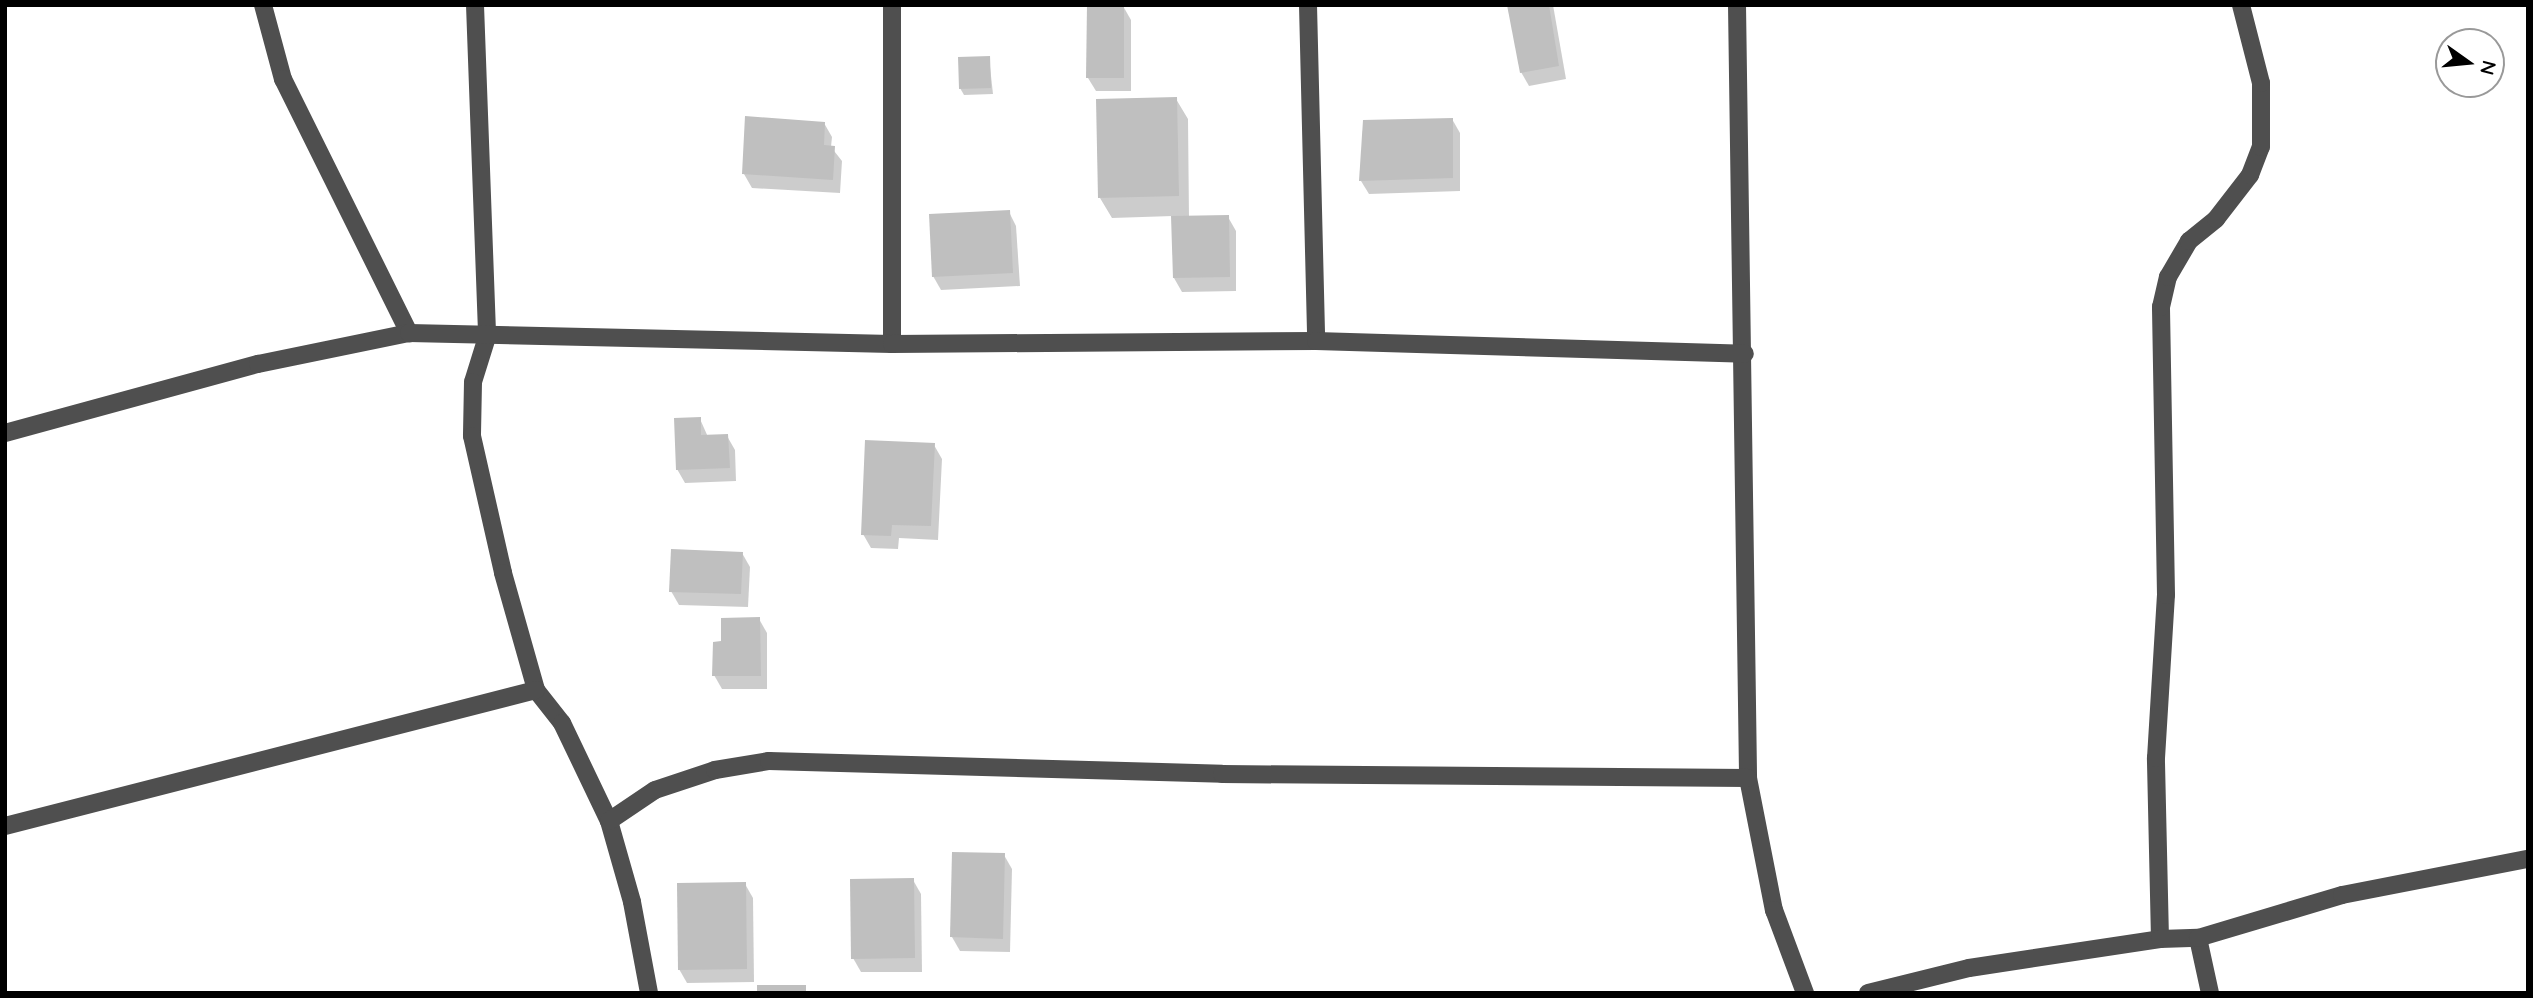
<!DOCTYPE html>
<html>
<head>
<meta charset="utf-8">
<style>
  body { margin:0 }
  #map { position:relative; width:2533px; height:998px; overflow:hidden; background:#fff; font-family:Quicksand,sans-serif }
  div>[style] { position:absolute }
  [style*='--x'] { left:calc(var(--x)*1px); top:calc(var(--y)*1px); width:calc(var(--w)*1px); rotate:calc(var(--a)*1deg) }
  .shadow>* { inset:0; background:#0003 }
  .building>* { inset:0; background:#bfbfbf }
  .minor>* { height:18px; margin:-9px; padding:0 9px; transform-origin:9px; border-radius:9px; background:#4f4f4f }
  span { translate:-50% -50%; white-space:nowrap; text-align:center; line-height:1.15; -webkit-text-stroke:6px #fff; paint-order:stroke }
  .frame { position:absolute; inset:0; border:7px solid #000; pointer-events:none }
  .north { position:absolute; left:2435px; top:28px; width:70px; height:70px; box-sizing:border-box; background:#fff; border:2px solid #999; border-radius:50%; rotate:105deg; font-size:19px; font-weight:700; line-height:28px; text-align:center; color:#000 }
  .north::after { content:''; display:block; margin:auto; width:24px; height:32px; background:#000; clip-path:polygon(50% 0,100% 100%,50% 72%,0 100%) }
</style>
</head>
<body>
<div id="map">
  <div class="shadow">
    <i style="clip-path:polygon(1509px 5px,1553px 5px,1566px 79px,1529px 86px,1521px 72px)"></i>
    <i style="clip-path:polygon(1123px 6px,1131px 20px,1131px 91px,1096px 91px,1088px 78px)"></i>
    <i style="clip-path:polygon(989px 58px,993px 94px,964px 95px,960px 88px)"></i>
    <i style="clip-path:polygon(1176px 99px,1188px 119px,1189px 218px,1228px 217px,1236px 231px,1236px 291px,1182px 292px,1174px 278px,1173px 216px,1112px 218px,1100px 198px)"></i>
    <i style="clip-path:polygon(1452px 119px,1460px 133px,1460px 191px,1369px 194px,1361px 181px)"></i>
    <i style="clip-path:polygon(824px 123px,832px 137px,831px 147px,842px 161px,840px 193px,752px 188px,744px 174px)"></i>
    <i style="clip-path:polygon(1009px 212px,1016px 226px,1020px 286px,941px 290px,933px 276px)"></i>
    <i style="clip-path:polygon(700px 419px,708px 437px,727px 436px,735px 450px,736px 481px,685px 483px,677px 469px)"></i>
    <i style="clip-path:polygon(934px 445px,942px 459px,938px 540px,899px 538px,898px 549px,871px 548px,863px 534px)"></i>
    <i style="clip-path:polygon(742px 553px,750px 567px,748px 607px,679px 605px,671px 591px)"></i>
    <i style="clip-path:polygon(759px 619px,767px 633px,767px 689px,722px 689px,714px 675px)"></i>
    <i style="clip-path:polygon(1004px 855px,1012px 869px,1010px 952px,960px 951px,952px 937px)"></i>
    <i style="clip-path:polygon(913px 880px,921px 894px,922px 972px,861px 972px,853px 958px)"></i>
    <i style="clip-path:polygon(745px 884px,753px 898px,754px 982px,687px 983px,679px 969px)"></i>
  </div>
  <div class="building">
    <i style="clip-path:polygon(1087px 5px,1124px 5px,1124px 78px,1086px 78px)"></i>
    <i style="clip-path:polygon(1507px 5px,1549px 5px,1559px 66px,1520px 73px)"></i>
    <i style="clip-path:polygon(990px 56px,991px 88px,959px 89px,958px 57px)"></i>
    <i style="clip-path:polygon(1177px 97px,1179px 196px,1098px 198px,1096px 99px)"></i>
    <i style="clip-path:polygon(745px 116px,825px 122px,824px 145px,835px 146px,833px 180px,742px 174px)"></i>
    <i style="clip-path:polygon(1453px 118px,1453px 178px,1359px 181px,1363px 120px)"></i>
    <i style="clip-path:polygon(1010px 210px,1013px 273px,932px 277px,929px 214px)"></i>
    <i style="clip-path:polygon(1229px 215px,1230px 277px,1173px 278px,1171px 216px)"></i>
    <i style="clip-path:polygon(701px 417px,701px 435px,728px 434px,730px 468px,676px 470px,674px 418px)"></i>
    <i style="clip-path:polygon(865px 440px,935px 443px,931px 526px,892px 525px,891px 536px,861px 535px)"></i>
    <i style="clip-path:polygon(671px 549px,743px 552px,741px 594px,669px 592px)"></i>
    <i style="clip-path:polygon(760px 617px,761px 676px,712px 676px,713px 642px,721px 641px,721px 618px)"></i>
    <i style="clip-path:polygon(952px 852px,1005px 853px,1003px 939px,950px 937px)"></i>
    <i style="clip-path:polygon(914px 878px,915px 958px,851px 959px,850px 879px)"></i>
    <i style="clip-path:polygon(746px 882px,747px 969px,678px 970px,677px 883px)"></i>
    <i style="clip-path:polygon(757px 985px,806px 985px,806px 993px,757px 993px)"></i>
  </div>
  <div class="minor">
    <i style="--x:263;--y:5;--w:77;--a:74.9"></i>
    <i style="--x:283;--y:79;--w:284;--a:63.6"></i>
    <i style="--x:475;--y:5;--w:332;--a:87.9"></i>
    <i style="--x:487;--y:337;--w:47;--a:107.3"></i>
    <i style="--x:473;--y:382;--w:54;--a:91.1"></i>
    <i style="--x:472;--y:436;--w:140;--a:77.2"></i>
    <i style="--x:503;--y:573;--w:122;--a:74.2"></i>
    <i style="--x:536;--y:690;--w:42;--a:51.8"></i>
    <i style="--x:562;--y:723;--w:109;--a:64.4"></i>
    <i style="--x:609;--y:821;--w:84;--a:74.1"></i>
    <i style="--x:632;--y:902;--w:93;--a:79.4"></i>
    <i style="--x:1308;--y:5;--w:336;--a:88.6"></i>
    <i style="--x:1737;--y:5;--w:773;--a:89.18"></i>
    <i style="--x:1748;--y:778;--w:135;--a:78.9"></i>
    <i style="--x:1774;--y:910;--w:89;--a:69.5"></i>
    <i style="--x:892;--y:344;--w:339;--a:-90"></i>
    <i style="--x:5;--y:433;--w:262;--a:-15.3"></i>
    <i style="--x:258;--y:364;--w:154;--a:-11.6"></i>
    <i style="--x:409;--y:333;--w:483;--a:1.3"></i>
    <i style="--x:892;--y:344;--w:424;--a:-0.4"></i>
    <i style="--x:1316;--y:341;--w:429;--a:1.7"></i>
    <i style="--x:609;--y:821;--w:55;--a:-34"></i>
    <i style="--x:655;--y:790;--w:63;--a:-18.4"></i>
    <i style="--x:715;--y:770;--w:55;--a:-9.5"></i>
    <i style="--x:769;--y:761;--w:453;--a:1.6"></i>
    <i style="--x:1222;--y:774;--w:526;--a:0.44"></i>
    <i style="--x:5;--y:826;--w:548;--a:-14.37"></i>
    <i style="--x:2198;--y:938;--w:56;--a:77.7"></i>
    <i style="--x:2160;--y:939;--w:181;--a:-91.3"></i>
    <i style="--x:2156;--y:758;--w:163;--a:-86.5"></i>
    <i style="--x:2166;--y:595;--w:288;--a:-91"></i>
    <i style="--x:2161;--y:307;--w:31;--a:-77"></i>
    <i style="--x:2168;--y:277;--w:42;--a:-59.7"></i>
    <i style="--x:2189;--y:241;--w:35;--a:-39"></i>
    <i style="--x:2216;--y:219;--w:56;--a:-52.3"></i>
    <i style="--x:2250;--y:175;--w:30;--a:-69"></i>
    <i style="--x:2261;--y:147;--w:64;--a:-90"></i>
    <i style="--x:2261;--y:83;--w:81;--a:-104.4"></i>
    <i style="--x:1868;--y:993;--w:104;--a:-13.9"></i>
    <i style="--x:1969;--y:968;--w:193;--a:-8.6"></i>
    <i style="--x:2160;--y:939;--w:38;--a:-2"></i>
    <i style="--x:2198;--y:938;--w:150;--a:-16.6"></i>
    <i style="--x:2342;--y:895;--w:189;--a:-11"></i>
  </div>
  <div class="frame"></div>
  <div class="north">N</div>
</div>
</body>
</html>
